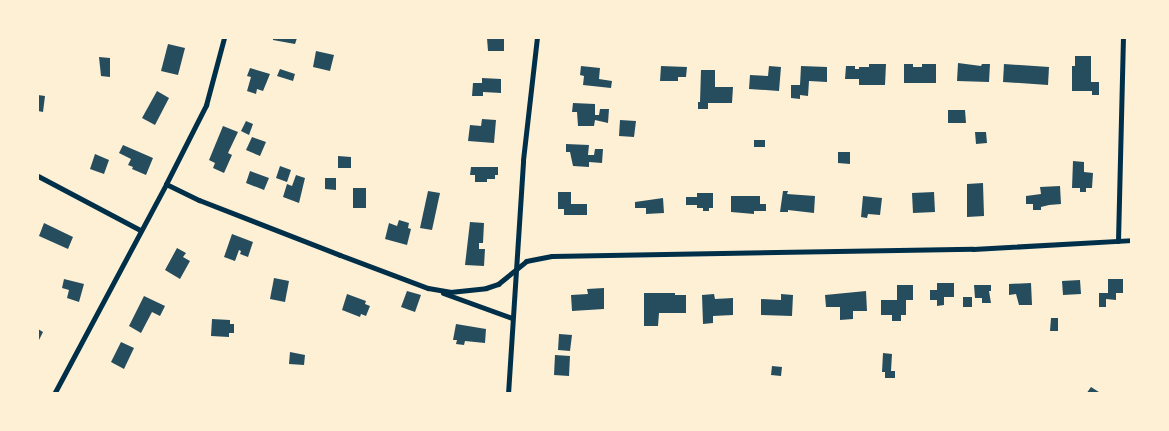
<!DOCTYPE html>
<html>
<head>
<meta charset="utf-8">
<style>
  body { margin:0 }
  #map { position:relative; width:1169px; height:431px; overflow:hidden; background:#fdf0d5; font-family:Georgia,serif }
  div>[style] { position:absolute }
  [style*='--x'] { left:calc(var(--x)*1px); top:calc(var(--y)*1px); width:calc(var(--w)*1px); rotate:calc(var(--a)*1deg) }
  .building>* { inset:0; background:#264d5e }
  .minor>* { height:5px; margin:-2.5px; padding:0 2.5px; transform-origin:2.5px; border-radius:2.5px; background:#003049 }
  span { translate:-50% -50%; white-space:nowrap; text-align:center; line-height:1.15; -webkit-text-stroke:4px #fdf0d5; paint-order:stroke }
  .frame { position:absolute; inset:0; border:39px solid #fdf0d5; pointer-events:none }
</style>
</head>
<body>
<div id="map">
  <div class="building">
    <i style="clip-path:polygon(273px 38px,297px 38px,295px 44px,273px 40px)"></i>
    <i style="clip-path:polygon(487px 38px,504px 38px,504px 51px,488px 51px)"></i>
    <i style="clip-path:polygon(168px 44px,185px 48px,178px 75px,161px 71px)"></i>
    <i style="clip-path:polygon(316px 51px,334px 55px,330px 71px,313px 67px)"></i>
    <i style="clip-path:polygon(1075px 56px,1091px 56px,1091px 82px,1099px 82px,1099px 95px,1092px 95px,1092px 91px,1072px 91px,1072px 66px,1075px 66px)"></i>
    <i style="clip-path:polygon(99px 57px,110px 58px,110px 77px,101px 76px)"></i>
    <i style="clip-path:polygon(958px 63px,981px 66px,982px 64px,990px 64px,989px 82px,957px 81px)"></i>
    <i style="clip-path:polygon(869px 64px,886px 64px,885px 85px,859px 85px,859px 79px,845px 79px,846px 66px,855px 66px,855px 69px,859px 69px,859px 67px,869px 67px)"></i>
    <i style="clip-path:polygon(904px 64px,913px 64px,913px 67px,922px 67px,922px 64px,936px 64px,936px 83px,904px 83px)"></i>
    <i style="clip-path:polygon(1004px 64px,1049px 67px,1048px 85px,1003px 82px)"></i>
    <i style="clip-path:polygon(581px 66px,600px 68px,599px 79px,612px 81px,611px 88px,583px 85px,584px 76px,580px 75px)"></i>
    <i style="clip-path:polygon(661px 66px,687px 67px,686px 77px,678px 77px,678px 81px,660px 81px)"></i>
    <i style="clip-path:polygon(769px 66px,781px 67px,779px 91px,749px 89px,750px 75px,768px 76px)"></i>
    <i style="clip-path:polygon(801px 66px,827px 67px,827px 82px,809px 81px,808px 96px,800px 95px,800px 99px,791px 98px,791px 85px,800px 85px)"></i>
    <i style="clip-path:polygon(250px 68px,270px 74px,263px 91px,257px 89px,256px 94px,247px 91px,251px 77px,247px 76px)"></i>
    <i style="clip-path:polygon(280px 69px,295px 74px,293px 81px,277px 76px)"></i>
    <i style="clip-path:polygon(701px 70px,715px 70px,715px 87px,733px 87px,732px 103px,708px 103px,708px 109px,698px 109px,698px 102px,700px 102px)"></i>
    <i style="clip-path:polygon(482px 78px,501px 79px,501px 93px,483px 92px,483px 96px,472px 96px,473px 83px,482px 83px)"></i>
    <i style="clip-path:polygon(157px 91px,169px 98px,155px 125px,142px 118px)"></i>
    <i style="clip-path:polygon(38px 95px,45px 96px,43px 112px,38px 111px)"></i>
    <i style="clip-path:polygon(573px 103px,595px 104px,595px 115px,599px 115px,600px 109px,609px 109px,608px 123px,595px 120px,594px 126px,578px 126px,577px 112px,572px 112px)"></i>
    <i style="clip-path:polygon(948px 110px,965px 110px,966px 123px,948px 123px)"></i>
    <i style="clip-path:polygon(482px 119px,496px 120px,494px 143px,468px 141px,470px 125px,481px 126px)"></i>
    <i style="clip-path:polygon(620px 120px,636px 121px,634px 137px,619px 136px)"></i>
    <i style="clip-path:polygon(246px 121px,253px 124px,249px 135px,241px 131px)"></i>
    <i style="clip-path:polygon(223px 126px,238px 132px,228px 153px,232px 155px,224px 173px,213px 168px,215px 163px,209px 160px)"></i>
    <i style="clip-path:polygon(975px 132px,986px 132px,987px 143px,976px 144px)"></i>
    <i style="clip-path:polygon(252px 137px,266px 142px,260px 156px,246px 150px)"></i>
    <i style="clip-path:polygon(754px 140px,765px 140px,765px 147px,754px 147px)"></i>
    <i style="clip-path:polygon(566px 144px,589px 145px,588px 155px,594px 155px,595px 149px,603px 149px,602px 163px,589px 162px,589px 167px,573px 166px,570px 152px,566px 152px)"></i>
    <i style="clip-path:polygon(123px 145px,153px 158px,146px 175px,132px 169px,133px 167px,128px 165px,131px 159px,119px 153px)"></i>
    <i style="clip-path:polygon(838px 152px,850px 152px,850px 164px,838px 163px)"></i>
    <i style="clip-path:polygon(95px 154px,109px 160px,104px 174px,90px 169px)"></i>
    <i style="clip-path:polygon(338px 156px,351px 157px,351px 168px,338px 168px)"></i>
    <i style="clip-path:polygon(1073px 161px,1084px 162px,1084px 172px,1093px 173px,1092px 188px,1086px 188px,1086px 192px,1080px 192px,1080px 188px,1072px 188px)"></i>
    <i style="clip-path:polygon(280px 166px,291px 170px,287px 182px,276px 178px)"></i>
    <i style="clip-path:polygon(471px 167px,498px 167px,498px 175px,495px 175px,495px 179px,487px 179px,487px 182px,475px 182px,475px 175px,470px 175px)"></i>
    <i style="clip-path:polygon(250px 171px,269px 178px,264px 190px,246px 183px)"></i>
    <i style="clip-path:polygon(296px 175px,305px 178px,299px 203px,283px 197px,287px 184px,292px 186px)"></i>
    <i style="clip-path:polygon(325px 178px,336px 178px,336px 190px,325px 189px)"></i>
    <i style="clip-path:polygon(983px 183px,984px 216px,967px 217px,967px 184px)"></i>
    <i style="clip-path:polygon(1060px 186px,1061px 204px,1049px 205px,1041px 207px,1041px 210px,1033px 210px,1033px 204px,1026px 204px,1026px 196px,1041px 194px,1040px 187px)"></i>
    <i style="clip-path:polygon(353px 188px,366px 188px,366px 208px,353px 208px)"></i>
    <i style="clip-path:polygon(428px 191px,440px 193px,432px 230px,420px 228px)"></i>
    <i style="clip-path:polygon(783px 191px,788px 191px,787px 194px,815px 196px,814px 213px,788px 210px,788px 212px,780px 212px)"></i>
    <i style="clip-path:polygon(558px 192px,571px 192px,571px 204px,587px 204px,587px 215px,564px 215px,564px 209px,558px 209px)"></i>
    <i style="clip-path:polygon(934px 192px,935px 212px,913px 213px,912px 193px)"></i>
    <i style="clip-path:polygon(697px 193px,713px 193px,713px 208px,709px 208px,709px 211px,703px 211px,703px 208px,697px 208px,697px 205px,686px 205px,686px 197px,697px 197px)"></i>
    <i style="clip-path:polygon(731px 196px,760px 196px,760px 204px,766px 204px,766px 211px,754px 211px,754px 214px,731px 212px)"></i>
    <i style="clip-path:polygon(863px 196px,882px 198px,880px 215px,868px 214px,867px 218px,861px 217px)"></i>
    <i style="clip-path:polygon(663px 198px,664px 213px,646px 214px,646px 208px,635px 208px,635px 202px)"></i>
    <i style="clip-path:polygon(399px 220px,409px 223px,408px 228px,411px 229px,407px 245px,385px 239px,389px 223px,397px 226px)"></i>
    <i style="clip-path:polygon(470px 222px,484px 223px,483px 243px,479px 243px,479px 249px,485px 249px,484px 266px,465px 265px)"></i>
    <i style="clip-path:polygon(44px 223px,73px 237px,68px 249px,39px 236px)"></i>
    <i style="clip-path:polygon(232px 234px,253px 242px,248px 257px,240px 254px,241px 251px,239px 250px,235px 261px,224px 257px)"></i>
    <i style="clip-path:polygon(177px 248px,186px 253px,183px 257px,190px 261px,180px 279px,165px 270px)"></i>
    <i style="clip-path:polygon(274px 278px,289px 281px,285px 302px,270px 299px)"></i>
    <i style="clip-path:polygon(64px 279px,84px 284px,79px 302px,67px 298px,69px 290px,62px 288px)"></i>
    <i style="clip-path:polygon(1108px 279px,1123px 279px,1123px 293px,1116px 293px,1116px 300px,1106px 299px,1106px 307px,1099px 307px,1099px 293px,1108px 293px)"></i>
    <i style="clip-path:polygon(1080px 280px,1081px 294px,1063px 295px,1062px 281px)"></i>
    <i style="clip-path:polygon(937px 283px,954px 283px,954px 297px,944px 297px,944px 305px,937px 306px,937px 300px,930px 300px,930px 290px,937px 290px)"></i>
    <i style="clip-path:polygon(1031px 283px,1032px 305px,1019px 305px,1016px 294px,1009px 295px,1009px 284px)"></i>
    <i style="clip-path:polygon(897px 285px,913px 285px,913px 300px,906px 300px,906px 315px,901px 315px,901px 321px,892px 321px,892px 315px,881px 315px,881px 300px,897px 300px)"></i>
    <i style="clip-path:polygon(974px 285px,991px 285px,991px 291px,989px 291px,991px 303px,982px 303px,982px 298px,975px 298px)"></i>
    <i style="clip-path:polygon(604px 288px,604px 309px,572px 311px,571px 295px,588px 294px,587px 289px)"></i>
    <i style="clip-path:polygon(407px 291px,421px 295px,415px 312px,401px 307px)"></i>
    <i style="clip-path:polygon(866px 291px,867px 311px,853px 311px,853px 319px,840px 320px,840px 307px,826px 307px,825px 295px)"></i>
    <i style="clip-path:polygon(644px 293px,675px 293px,675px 295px,686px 295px,686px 313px,659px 313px,658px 326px,644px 326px)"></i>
    <i style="clip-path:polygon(347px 294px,366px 301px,365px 304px,370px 306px,366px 316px,361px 314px,360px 317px,342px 310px)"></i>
    <i style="clip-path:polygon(714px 294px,715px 299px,733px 298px,733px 315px,713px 316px,713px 323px,703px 324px,702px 295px)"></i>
    <i style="clip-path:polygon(781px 294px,793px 295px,792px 316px,761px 315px,761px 299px,781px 300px)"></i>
    <i style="clip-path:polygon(144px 296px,165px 306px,160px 316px,152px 312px,141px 333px,129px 326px)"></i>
    <i style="clip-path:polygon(963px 297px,972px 297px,972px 307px,963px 307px)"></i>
    <i style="clip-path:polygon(1051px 318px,1058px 318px,1058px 331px,1050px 331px)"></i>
    <i style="clip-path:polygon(212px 319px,230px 320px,230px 324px,234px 324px,234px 333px,229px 333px,229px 337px,211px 336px)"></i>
    <i style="clip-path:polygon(456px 324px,486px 329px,485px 343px,465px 341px,464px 345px,456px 344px,457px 340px,453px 340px)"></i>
    <i style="clip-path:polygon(38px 329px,43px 332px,38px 342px)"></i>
    <i style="clip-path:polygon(559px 334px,572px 335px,570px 351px,558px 350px)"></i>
    <i style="clip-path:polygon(121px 342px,134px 348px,124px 369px,111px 362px)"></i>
    <i style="clip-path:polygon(290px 352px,305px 355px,304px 365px,289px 364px)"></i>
    <i style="clip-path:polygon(883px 353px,892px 354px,891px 371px,895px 371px,895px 378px,885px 378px,885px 372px,882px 372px)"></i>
    <i style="clip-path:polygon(555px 355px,570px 356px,569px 376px,554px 375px)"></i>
    <i style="clip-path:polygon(772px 366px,782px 367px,781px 376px,771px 375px)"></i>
    <i style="clip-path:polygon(1091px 387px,1102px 394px,1086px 394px)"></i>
  </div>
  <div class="minor">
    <i style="--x:38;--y:176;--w:115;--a:27.9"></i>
    <i style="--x:166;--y:184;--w:37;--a:26"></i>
    <i style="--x:199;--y:200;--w:151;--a:21.3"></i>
    <i style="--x:340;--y:255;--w:94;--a:20.6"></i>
    <i style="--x:428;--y:288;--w:22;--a:10"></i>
    <i style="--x:450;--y:292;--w:36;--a:-6"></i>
    <i style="--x:486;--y:288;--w:13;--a:-18"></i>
    <i style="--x:498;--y:284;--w:36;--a:-39"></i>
    <i style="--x:526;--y:261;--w:26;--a:-11"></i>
    <i style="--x:552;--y:256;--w:421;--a:-1"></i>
    <i style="--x:973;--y:249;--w:159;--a:-3.2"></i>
    <i style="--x:1118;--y:241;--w:203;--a:-88.6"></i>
    <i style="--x:443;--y:293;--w:73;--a:19.9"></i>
    <i style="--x:54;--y:394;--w:238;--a:-61.9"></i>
    <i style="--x:166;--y:184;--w:89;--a:-63.1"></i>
    <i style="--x:206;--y:105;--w:69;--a:-75"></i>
    <i style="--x:508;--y:394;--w:234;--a:-86.3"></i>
    <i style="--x:523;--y:160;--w:123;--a:-83.5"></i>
  </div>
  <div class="frame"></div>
</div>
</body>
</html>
